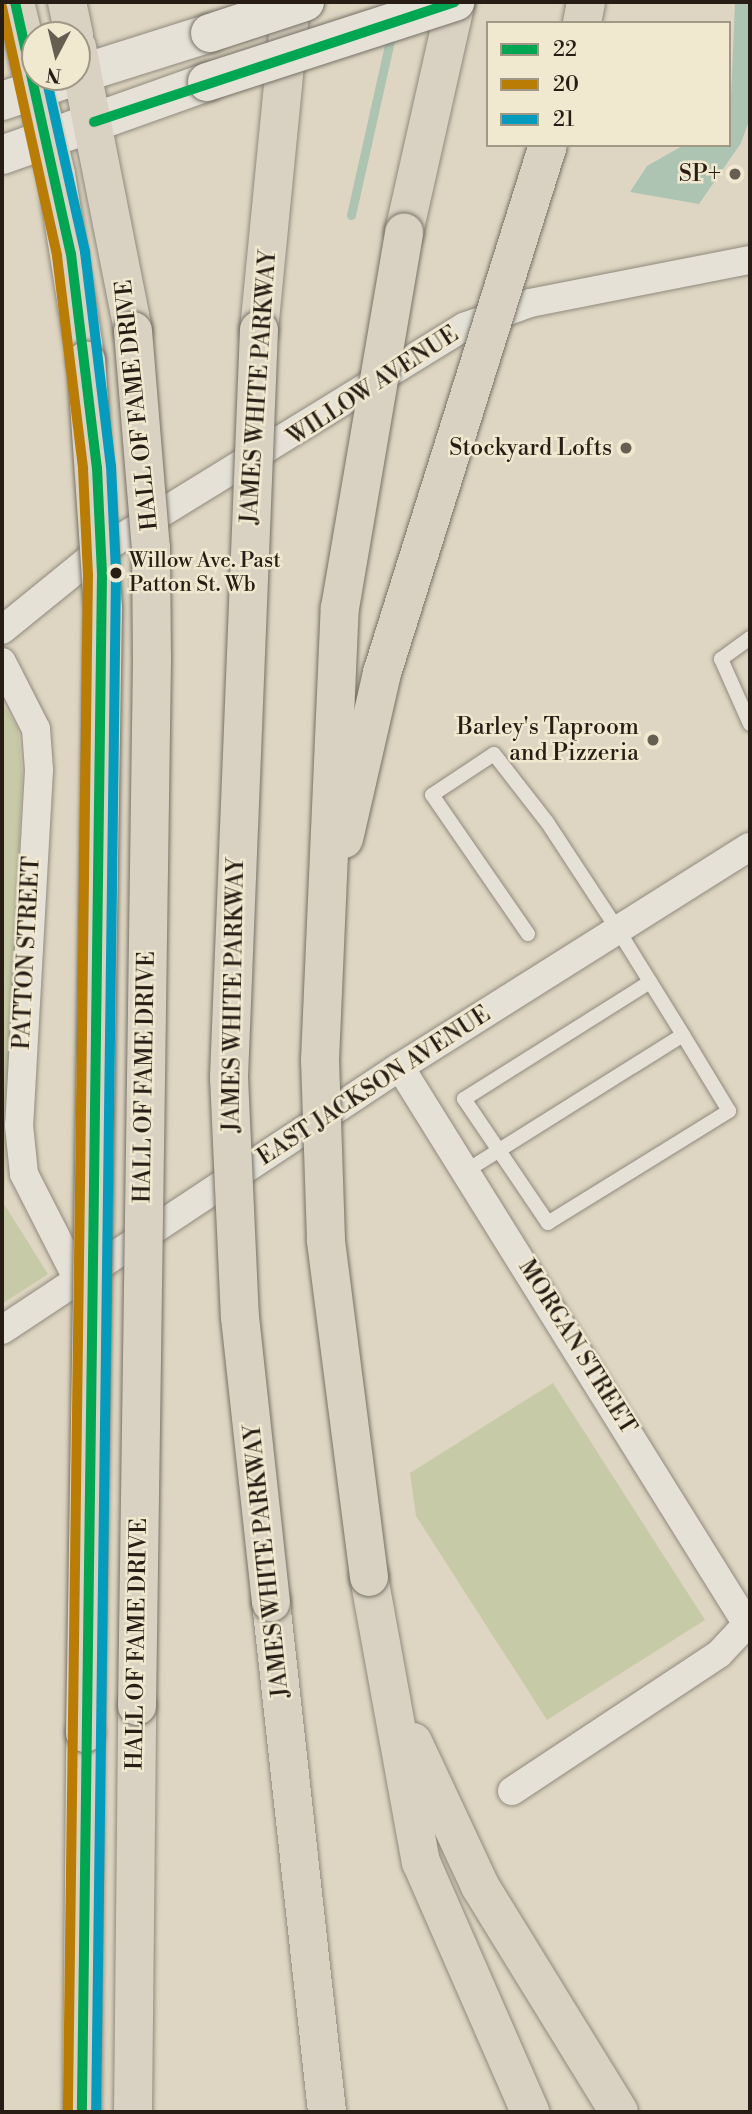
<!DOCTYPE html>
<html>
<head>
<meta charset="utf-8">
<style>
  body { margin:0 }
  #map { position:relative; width:752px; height:2114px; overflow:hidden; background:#ded6c2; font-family:"Libre Bodoni",serif }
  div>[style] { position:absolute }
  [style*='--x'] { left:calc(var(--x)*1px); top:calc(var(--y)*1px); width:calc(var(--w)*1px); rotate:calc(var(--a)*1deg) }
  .green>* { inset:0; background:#c7caa6 }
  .water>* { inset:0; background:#adc4b3 }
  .stream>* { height:9px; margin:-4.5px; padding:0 4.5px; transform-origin:4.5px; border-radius:4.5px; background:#adc4b3 }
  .roads { filter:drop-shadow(0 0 2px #908a7e) drop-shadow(0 0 2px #908a7e) }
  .service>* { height:14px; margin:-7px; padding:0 7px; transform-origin:7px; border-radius:7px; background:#e5e1d7 }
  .minor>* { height:28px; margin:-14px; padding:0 14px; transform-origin:14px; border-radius:14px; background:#e5e1d7 }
  .secondary>* { height:38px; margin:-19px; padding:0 19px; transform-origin:19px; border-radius:19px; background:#e5e1d7 }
  .primary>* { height:38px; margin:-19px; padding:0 19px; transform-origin:19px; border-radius:19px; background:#d9d1c2 }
  .motorway>* { height:38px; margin:-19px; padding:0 19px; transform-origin:19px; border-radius:19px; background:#d9d1c2 }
  .bridges { filter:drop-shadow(0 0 2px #767166) drop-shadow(0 0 2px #767166) }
  .secondary-bridge>* { height:38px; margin:-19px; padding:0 19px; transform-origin:19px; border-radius:19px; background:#e5e1d7 }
  .primary-bridge>* { height:38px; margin:-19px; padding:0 19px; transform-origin:19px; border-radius:19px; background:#d9d1c2 }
  .motorway-bridge>* { height:38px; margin:-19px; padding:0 19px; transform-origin:19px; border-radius:19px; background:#d9d1c2 }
  .bus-1>* { height:10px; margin:-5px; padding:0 5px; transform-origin:5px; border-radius:5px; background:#00a651 }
  .bus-2>* { height:10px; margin:-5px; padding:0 5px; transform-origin:5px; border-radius:5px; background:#b97d06 }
  .bus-3>* { height:10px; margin:-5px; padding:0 5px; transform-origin:5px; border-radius:5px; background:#049bbc }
  .dots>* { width:19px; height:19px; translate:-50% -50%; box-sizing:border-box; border:4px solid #f1e8d0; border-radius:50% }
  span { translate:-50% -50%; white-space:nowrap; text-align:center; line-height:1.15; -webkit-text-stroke:5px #f1e8d0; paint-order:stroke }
  .bus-label { font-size:21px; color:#271d15 }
  .left { translate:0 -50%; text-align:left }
  .poi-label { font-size:23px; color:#271d15 }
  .right { translate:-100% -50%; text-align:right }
  .street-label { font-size:23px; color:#271d15 }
  .frame { position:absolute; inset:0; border:4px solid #271d15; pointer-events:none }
  .legend { position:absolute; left:486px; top:21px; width:245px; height:126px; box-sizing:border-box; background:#f1e8d0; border:2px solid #a09785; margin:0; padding:9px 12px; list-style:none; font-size:21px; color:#271d15 }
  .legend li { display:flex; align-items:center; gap:14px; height:35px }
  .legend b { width:35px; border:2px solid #a09785 }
  .north { position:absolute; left:21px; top:21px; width:70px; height:70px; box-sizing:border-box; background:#f1e8d0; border:2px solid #a09785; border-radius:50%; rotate:187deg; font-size:19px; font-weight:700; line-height:28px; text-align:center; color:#271d15 }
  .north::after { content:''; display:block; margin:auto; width:24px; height:32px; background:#675e52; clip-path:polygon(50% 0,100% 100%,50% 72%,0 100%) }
</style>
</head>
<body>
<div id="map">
  <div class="green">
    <i style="clip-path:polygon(2px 703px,18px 729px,22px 775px,4px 1204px,48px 1274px,2px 1304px)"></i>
    <i style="clip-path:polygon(553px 1383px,705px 1620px,547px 1720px,416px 1516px,410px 1473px)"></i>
  </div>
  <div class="water">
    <i style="clip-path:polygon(735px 2px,750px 2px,750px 118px,741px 143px,699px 204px,630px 192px,647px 166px,684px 145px,729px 145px)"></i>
  </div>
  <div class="stream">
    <i style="--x:351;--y:215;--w:188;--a:-77.4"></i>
  </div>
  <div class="roads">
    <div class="service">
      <i style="--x:750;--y:638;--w:36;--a:144"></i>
      <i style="--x:721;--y:659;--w:71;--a:66"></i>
      <i style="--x:528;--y:934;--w:169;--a:-124.6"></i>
      <i style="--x:432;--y:795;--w:74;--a:-33.5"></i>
      <i style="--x:494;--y:754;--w:86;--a:52.1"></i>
      <i style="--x:547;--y:822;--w:129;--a:56.7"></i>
      <i style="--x:618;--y:930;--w:123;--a:58.2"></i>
      <i style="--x:683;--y:1035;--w:89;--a:58.8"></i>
      <i style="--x:729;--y:1111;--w:213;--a:148.3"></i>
      <i style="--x:548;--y:1223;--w:150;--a:-124.1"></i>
      <i style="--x:464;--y:1099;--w:220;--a:-32.2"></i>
      <i style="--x:466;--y:1171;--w:256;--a:-32.1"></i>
    </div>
    <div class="minor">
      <i style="--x:2;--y:630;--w:124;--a:-39.1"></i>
      <i style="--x:98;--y:552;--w:430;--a:-31.6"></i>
      <i style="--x:464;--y:327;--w:70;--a:-20"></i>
      <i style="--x:530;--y:303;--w:224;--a:-11.1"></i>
      <i style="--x:2;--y:662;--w:75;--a:63.1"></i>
      <i style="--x:36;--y:729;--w:41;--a:85.8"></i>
      <i style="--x:39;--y:770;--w:356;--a:93.2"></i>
      <i style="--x:19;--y:1125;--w:49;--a:84.2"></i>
      <i style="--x:24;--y:1174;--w:121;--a:63"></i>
      <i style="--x:400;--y:1067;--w:662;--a:58.09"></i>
      <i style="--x:2;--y:1330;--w:477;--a:-33.5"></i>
      <i style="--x:400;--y:1067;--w:413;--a:-32.2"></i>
      <i style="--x:512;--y:1791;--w:248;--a:-33.5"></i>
      <i style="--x:719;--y:1654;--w:45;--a:-46.8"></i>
    </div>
    <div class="secondary">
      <i style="--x:77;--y:75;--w:139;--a:-17.5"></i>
      <i style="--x:2;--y:101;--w:69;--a:-18.7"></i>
      <i style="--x:2;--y:155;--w:218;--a:-19.6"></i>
    </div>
    <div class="primary">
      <i style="--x:15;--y:2;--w:177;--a:76.6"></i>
      <i style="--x:56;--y:174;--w:189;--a:80.9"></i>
      <i style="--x:67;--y:2;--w:34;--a:78"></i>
      <i style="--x:77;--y:47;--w:289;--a:78.8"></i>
      <i style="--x:82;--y:2112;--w:379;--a:-89.5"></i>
      <i style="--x:133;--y:2112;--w:406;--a:-89.4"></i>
    </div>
    <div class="motorway">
      <i style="--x:582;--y:23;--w:21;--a:-79"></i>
      <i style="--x:404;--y:232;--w:236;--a:-77.3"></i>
      <i style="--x:259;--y:330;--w:330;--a:-84.4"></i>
      <i style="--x:369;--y:1577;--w:290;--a:79.7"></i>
      <i style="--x:421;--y:1862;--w:273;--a:66.4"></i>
      <i style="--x:271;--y:1602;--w:513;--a:83.73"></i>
      <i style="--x:413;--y:1742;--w:159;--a:65"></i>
      <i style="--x:480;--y:1886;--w:265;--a:58.4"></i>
    </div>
  </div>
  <div class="bridges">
    <div class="secondary-bridge">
      <i style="--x:210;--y:33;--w:100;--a:-18.1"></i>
      <i style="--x:207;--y:82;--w:261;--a:-17.9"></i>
    </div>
    <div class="primary-bridge">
      <i style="--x:133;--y:331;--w:218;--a:85.3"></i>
      <i style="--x:151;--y:548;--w:111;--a:89.5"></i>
      <i style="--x:152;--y:659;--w:1047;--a:90.82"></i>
      <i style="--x:85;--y:1733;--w:1125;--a:-89.08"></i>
      <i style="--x:103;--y:608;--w:248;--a:-93.9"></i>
    </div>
    <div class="motorway-bridge">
      <i style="--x:259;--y:330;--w:748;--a:92.3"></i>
      <i style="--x:229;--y:1077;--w:240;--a:87.4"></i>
      <i style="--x:240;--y:1317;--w:287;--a:83.8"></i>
      <i style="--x:344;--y:839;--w:170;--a:-77.1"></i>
      <i style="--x:382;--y:673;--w:553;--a:-72.55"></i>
      <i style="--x:369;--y:1577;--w:340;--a:-97.3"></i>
      <i style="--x:326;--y:1240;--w:180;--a:-91.9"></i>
      <i style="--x:320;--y:1060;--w:452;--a:-87.5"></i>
      <i style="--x:340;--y:608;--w:381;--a:-80.3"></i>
    </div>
  </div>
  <div class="bus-1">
    <i style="--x:15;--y:2;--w:258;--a:77.5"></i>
    <i style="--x:71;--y:254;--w:216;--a:83.1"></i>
    <i style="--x:97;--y:468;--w:106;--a:87.3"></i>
    <i style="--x:102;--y:574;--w:1538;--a:90.75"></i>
    <i style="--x:94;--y:122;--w:380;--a:-18.4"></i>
  </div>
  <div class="bus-2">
    <i style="--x:2;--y:7;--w:255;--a:77.5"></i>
    <i style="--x:57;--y:256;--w:215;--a:83"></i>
    <i style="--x:83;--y:469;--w:105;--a:87.3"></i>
    <i style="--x:88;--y:574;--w:1538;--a:90.75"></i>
  </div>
  <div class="bus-3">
    <i style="--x:46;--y:77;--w:179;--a:77.4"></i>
    <i style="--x:85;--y:252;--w:216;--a:83.1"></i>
    <i style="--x:111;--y:466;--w:107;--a:87.3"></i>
    <i style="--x:116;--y:573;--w:1539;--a:90.74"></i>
  </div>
  <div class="dots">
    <i style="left:735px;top:174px;background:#675e52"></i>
    <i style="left:626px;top:448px;background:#675e52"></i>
    <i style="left:116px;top:573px;background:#271d15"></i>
    <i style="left:653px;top:740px;background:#675e52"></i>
  </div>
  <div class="bus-label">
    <span class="left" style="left:129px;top:573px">Willow Ave. Past<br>Patton St. Wb</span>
  </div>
  <div class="poi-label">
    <span class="right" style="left:721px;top:174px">SP+</span>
    <span class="right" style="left:612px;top:448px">Stockyard Lofts</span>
    <span class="right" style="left:639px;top:740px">Barley's Taproom<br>and Pizzeria</span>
  </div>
  <div class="street-label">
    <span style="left:373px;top:386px;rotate:-33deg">WILLOW AVENUE</span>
    <span style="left:259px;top:387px;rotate:-86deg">JAMES WHITE PARKWAY</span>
    <span style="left:137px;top:405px;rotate:-96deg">HALL OF FAME DRIVE</span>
    <span style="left:27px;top:953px;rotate:-87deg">PATTON STREET</span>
    <span style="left:234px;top:995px;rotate:-89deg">JAMES WHITE PARKWAY</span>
    <span style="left:145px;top:1077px;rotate:-89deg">HALL OF FAME DRIVE</span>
    <span style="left:374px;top:1086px;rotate:-33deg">EAST JACKSON AVENUE</span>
    <span style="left:577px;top:1347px;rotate:58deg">MORGAN STREET</span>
    <span style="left:267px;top:1561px;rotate:-96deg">JAMES WHITE PARKWAY</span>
    <span style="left:137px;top:1644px;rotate:-89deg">HALL OF FAME DRIVE</span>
  </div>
  <div class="frame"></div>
  <ul class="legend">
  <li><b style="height:9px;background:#00a651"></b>22</li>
  <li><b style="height:9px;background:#b97d06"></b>20</li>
  <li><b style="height:9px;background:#049bbc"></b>21</li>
  </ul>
  <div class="north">N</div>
</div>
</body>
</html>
